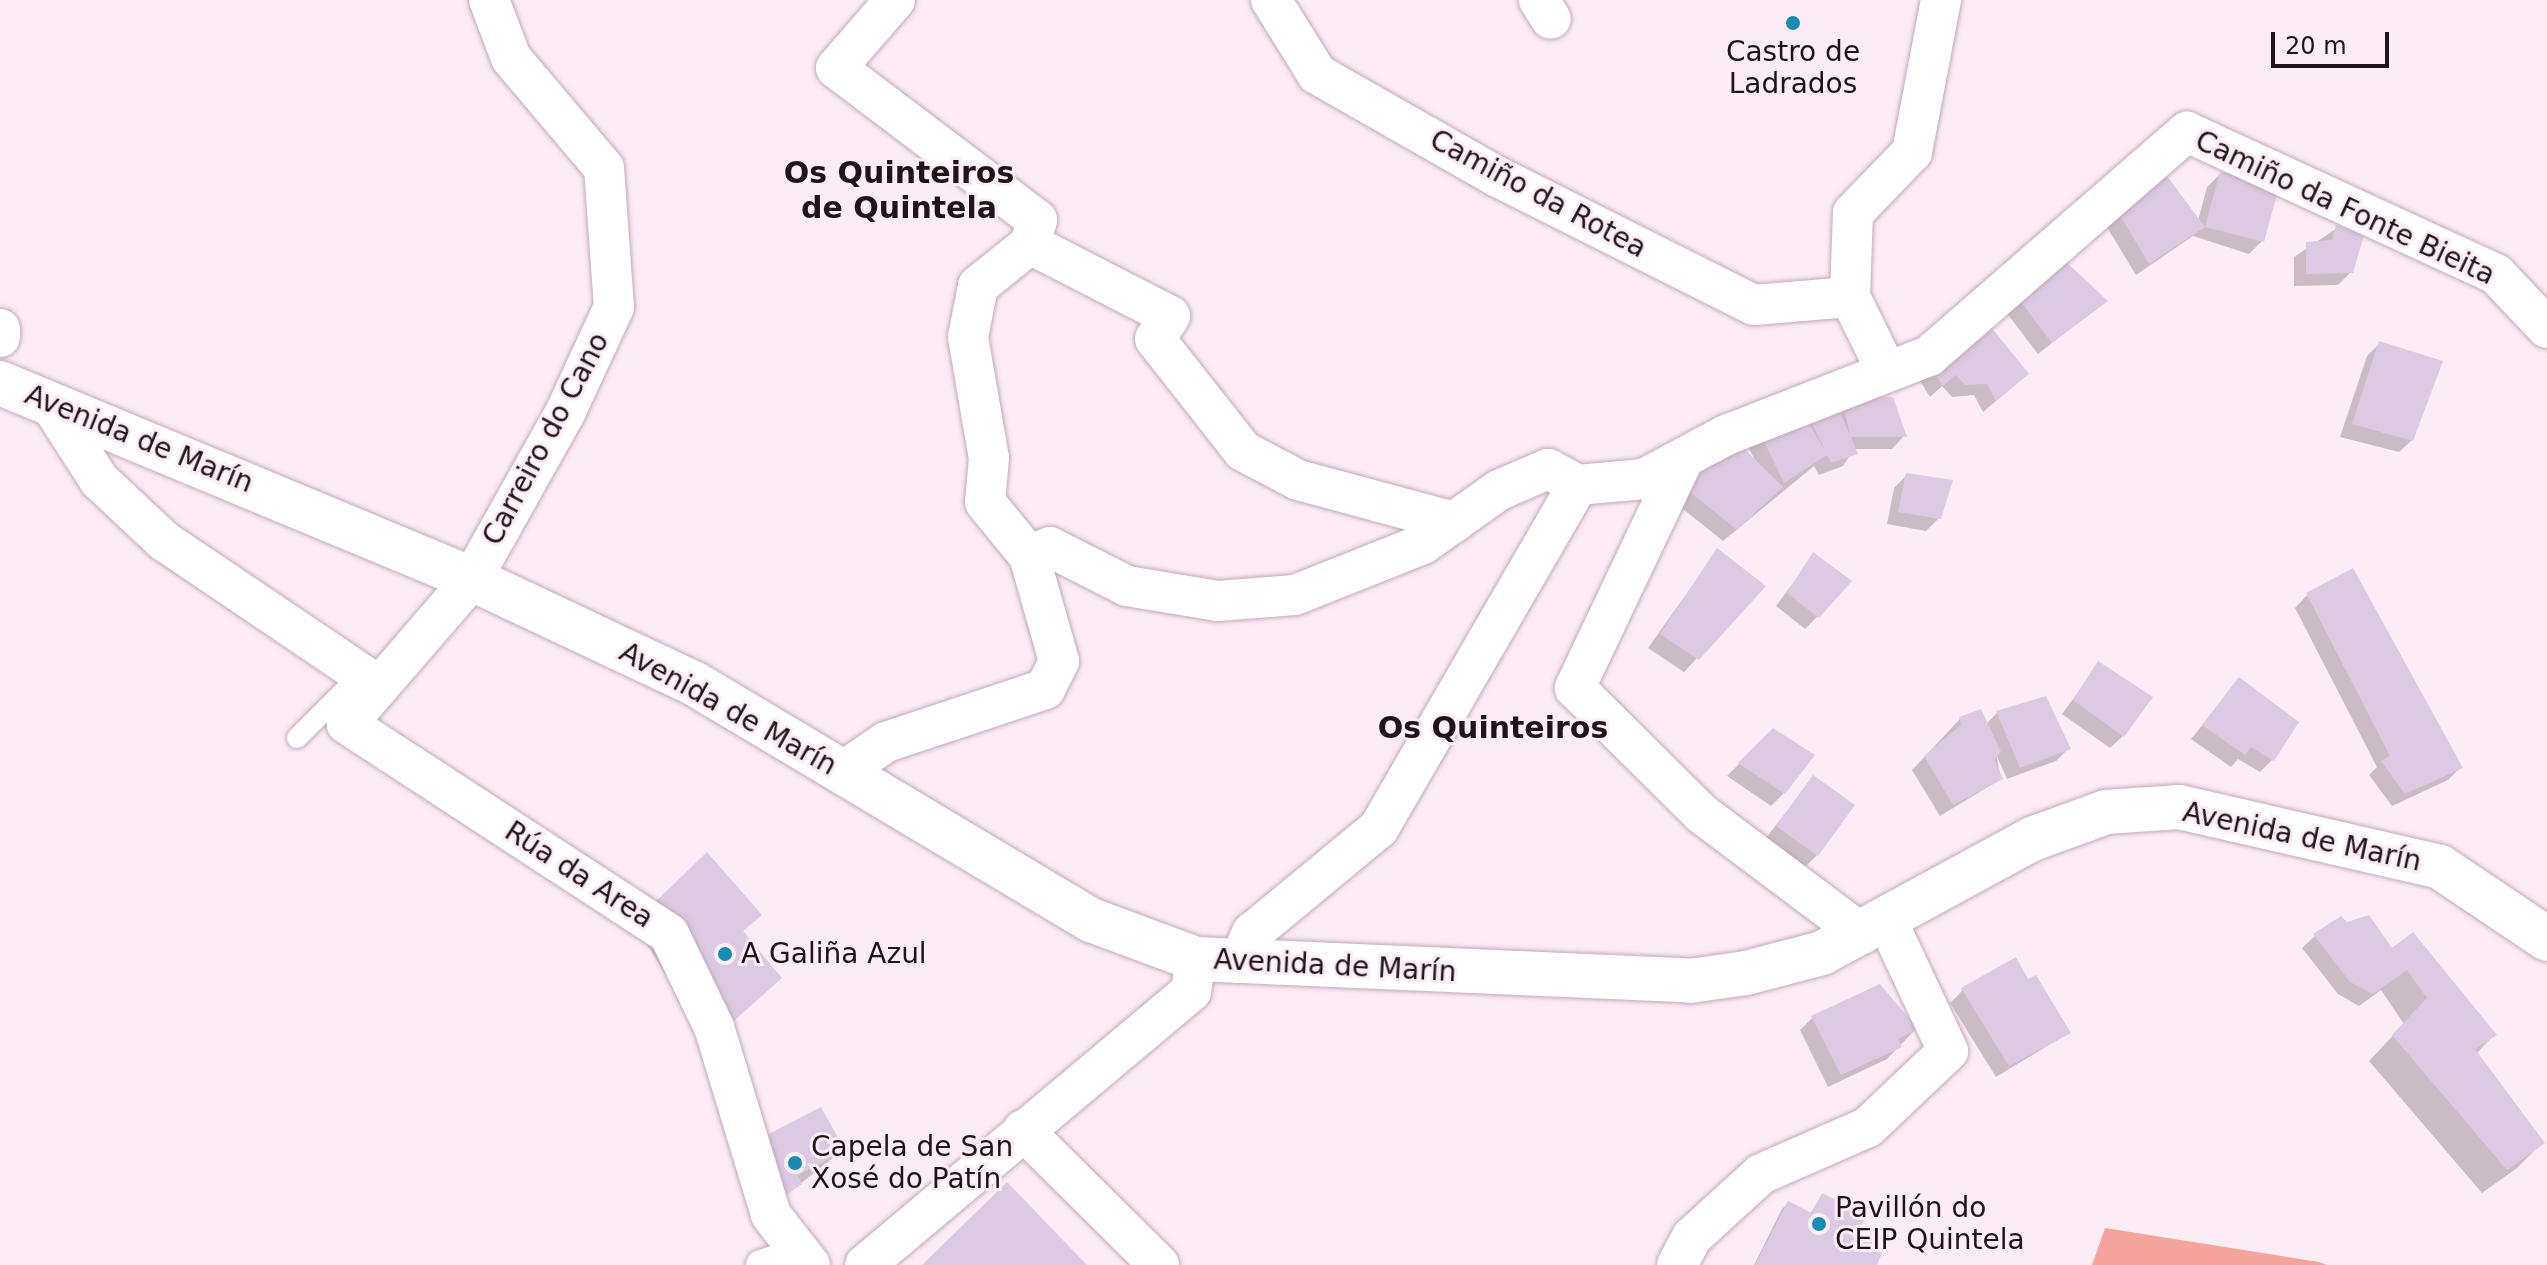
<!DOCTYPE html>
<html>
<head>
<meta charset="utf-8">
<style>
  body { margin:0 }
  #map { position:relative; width:2547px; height:1265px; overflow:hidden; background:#fcecf6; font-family:"DejaVu Sans",sans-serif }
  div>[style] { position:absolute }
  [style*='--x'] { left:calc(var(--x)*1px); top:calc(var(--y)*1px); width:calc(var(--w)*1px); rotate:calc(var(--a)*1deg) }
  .forest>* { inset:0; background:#f5a49c }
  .shadow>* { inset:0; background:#0003 }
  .building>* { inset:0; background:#dccae2 }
  .roads { filter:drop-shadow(0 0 2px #c2a9b9) drop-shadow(0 0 2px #c2a9b9) }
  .service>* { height:20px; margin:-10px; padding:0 10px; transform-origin:10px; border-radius:10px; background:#fff }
  .pedestrian>* { height:30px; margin:-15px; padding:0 15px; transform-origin:15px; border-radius:15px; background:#fff }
  .minor>* { height:40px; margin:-20px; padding:0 20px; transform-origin:20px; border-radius:20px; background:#fff }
  .secondary>* { height:44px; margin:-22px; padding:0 22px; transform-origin:22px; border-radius:22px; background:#fff }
  .dots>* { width:22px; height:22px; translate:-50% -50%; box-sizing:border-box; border:4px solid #fcecf6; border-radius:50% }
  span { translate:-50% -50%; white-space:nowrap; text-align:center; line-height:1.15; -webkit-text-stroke:6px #fcecf6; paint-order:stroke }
  .poi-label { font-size:28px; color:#1e141a }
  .left { translate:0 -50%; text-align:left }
  .street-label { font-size:28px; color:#1e141a }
  .neighbourhood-label { font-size:30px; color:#1e141a; font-weight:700 }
  .scale { position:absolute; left:2271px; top:32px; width:118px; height:36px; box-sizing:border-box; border:4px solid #1e141a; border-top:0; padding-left:10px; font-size:24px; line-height:28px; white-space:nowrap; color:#1e141a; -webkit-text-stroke:6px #fcecf6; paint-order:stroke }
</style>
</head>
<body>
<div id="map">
  <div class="forest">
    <i style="clip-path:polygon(2105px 1228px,2319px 1262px,2327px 1265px,2092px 1265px)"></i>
  </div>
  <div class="shadow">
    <i style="clip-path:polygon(2220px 174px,2262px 241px,2249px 254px,2193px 236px,2136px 275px,2105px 224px,2118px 212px,2198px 221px,2207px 187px)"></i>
    <i style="clip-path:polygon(2337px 228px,2351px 272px,2338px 285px,2294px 286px,2294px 257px)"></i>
    <i style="clip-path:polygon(2065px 263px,2105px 301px,2038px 354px,2005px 311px)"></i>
    <i style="clip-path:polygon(1986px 325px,2014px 386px,1983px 412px,1974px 395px,1952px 397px,1942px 386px,1930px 397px,1920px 381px)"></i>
    <i style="clip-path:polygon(2380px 343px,2412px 440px,2399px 452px,2340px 437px,2367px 356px)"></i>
    <i style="clip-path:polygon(1882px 399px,1904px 436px,1892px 449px,1854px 449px,1843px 466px,1819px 475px,1814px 466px,1723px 541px,1673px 501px,1702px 465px,1756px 462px,1746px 443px,1759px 430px)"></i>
    <i style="clip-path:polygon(1907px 475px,1939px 518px,1926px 531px,1887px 524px,1894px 488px)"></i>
    <i style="clip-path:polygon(1717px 551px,1763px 586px,1684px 672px,1648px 648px)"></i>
    <i style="clip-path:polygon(1814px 555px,1818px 616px,1805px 629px,1776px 606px)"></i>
    <i style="clip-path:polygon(2307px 595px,2461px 767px,2448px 780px,2392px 806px,2369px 775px,2377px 767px,2295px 608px)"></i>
    <i style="clip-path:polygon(2099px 664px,2123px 736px,2110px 748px,2062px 714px)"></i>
    <i style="clip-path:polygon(2239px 680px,2272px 760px,2260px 772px,2238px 759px,2231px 767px,2191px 739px)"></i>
    <i style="clip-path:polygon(1997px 713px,2069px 748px,2056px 761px,2007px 779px,1996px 754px,2001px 779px,1940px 816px,1912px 770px,1960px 719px,1986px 724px)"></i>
    <i style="clip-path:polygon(1773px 730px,1784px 793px,1771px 806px,1727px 776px)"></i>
    <i style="clip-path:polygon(1814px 777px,1817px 855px,1804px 868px,1765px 839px)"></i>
    <i style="clip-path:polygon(759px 915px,742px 932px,708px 1043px,635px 925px)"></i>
    <i style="clip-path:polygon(2315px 936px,2392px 951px,2494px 1035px,2476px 1054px,2542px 1143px,2517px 1168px,2482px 1193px,2369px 1061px,2404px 1024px,2381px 990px,2359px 1006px,2338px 994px,2302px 948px)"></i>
    <i style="clip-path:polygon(1963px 990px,2069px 1033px,1996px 1077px,1950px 1003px)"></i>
    <i style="clip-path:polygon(1812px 1018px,1916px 1029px,1887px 1059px,1828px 1087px,1800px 1030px)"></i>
    <i style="clip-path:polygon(820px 1110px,843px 1150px,766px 1211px)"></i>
    <i style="clip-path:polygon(1822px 1195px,1875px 1265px,1754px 1265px,1782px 1209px,1788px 1203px,1810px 1214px)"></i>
  </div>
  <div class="building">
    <i style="clip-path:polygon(2220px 172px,2280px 183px,2264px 242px,2205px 227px)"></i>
    <i style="clip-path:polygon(2167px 176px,2205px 227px,2149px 264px,2117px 210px)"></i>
    <i style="clip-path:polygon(2336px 225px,2364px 235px,2353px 273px,2306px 274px,2306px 242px,2332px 240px)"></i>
    <i style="clip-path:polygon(2065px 261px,2108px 301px,2052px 343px,2017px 297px)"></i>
    <i style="clip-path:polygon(1987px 322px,2029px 374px,1996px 401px,1987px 384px,1965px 385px,1956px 375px,1943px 386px,1931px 367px)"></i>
    <i style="clip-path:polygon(2379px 341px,2443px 361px,2413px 441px,2352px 424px)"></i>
    <i style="clip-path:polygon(1879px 384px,1883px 397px,1893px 397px,1907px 437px,1851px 437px,1858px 454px,1831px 463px,1827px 455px,1784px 483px,1758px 429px,1800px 409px,1825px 450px,1806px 411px,1836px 404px,1850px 435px,1841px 393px)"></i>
    <i style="clip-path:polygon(1735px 440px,1783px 487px,1737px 530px,1684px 487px,1715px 449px)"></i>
    <i style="clip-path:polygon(1906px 473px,1953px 480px,1941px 519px,1898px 512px)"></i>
    <i style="clip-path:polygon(1717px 548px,1766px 586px,1699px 660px,1660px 634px)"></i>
    <i style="clip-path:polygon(1813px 552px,1852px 581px,1819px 618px,1787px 593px)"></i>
    <i style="clip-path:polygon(2353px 568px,2463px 768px,2405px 794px,2381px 761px,2390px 756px,2306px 593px)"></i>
    <i style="clip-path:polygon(2098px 661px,2153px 697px,2124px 737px,2073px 700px)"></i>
    <i style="clip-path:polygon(2239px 677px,2299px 722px,2274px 761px,2251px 747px,2245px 755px,2202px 725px)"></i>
    <i style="clip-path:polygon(2046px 696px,2071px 749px,2020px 768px,1996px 711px)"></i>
    <i style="clip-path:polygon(1981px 709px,2001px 752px,1994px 759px,2003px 779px,1953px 805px,1924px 756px,1961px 725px,1959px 717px)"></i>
    <i style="clip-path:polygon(1773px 728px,1815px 755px,1785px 794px,1738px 763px)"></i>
    <i style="clip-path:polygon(1813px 775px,1855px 805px,1818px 856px,1776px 826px)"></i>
    <i style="clip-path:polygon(707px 852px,762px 915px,743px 931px,782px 978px,728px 1026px,653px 904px)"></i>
    <i style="clip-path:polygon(2369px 915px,2392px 948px,2413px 932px,2497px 1035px,2475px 1049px,2545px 1143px,2507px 1170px,2392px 1035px,2427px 998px,2407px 970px,2373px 994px,2350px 982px,2313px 934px,2341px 916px,2347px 922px)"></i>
    <i style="clip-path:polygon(2016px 957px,2028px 979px,2036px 975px,2071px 1033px,2009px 1066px,1961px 988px)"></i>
    <i style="clip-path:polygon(1880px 984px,1918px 1029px,1898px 1039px,1902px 1047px,1841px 1075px,1811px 1016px)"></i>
    <i style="clip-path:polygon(821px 1107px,845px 1150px,798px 1175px,802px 1184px,779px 1200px,761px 1138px)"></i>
    <i style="clip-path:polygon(1007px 1182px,1087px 1265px,922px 1265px)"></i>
    <i style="clip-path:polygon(1822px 1193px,1867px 1215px,1858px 1232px,1884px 1248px,1877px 1265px,1755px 1265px,1788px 1201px,1812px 1213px)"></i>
  </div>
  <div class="roads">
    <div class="service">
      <i style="--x:297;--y:738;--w:92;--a:-45"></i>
    </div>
    <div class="pedestrian">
      <i style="--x:761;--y:1265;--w:41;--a:-18.4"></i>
    </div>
    <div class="minor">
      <i style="--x:489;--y:0;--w:62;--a:69.2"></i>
      <i style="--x:511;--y:58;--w:144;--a:49.8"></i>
      <i style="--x:604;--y:168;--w:139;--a:85.9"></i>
      <i style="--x:614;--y:307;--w:117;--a:114.8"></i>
      <i style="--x:565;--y:413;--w:190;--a:119.3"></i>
      <i style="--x:472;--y:579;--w:191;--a:130.8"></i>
      <i style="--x:347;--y:724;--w:384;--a:33.1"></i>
      <i style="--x:669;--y:934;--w:103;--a:64.2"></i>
      <i style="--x:714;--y:1027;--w:196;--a:73.1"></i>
      <i style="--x:771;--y:1215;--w:63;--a:52"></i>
      <i style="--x:895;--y:0;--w:90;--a:130.9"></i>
      <i style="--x:836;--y:68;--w:252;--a:37.1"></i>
      <i style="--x:1037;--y:220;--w:25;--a:106"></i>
      <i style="--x:1030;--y:244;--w:67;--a:141.1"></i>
      <i style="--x:978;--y:286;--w:52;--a:101.1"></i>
      <i style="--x:968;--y:337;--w:123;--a:80.2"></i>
      <i style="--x:989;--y:458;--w:44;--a:95.2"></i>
      <i style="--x:985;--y:502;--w:70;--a:50.8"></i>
      <i style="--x:1271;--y:0;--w:87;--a:58.1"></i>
      <i style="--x:1317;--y:74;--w:206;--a:29.7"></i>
      <i style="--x:1496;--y:176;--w:288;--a:26.6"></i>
      <i style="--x:1754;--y:305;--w:96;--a:-4.8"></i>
      <i style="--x:1539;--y:0;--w:22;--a:58"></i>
      <i style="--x:1030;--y:244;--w:157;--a:27.2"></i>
      <i style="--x:1170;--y:316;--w:27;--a:123"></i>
      <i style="--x:1155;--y:339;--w:142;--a:51.8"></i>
      <i style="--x:1243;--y:451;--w:62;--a:27.8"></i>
      <i style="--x:1298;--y:480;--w:162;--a:15.1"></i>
      <i style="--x:0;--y:329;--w:8;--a:90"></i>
      <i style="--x:1885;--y:368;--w:79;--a:-116.2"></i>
      <i style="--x:1850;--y:297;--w:84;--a:-88"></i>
      <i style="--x:1853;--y:213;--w:85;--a:-46"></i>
      <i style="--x:1912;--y:152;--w:155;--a:-79.2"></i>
      <i style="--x:49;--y:402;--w:93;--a:57.3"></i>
      <i style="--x:99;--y:480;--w:89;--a:43.2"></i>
      <i style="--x:164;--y:541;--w:259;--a:34"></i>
      <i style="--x:1684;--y:458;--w:255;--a:115.4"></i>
      <i style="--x:1575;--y:688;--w:179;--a:44.8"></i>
      <i style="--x:1702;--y:814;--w:200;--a:36.9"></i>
      <i style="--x:842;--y:772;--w:53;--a:-34.3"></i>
      <i style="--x:886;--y:742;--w:168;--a:-18.4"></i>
      <i style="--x:1045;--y:689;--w:31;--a:-63"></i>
      <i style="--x:1059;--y:661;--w:109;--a:-105.9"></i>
      <i style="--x:1029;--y:556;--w:23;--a:-23"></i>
      <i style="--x:1050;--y:547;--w:86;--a:26.9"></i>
      <i style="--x:1127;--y:586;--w:92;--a:9.4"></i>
      <i style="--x:1218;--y:601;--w:77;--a:-4.5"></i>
      <i style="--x:1295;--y:595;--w:138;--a:-21.7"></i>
      <i style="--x:1423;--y:544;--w:93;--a:-35.4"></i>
      <i style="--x:1499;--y:490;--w:53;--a:-23.2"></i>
      <i style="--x:1548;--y:469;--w:34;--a:28"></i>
      <i style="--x:1239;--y:963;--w:33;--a:-67"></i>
      <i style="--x:1252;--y:933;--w:165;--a:-39.6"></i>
      <i style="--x:1379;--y:828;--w:397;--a:-59.9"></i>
      <i style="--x:1578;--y:485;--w:66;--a:-5.2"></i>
      <i style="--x:1644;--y:479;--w:93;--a:-28.2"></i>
      <i style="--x:1726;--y:435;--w:218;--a:-21.3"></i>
      <i style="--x:1929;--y:356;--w:342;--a:-41"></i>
      <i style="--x:2187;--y:132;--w:340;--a:24.7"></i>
      <i style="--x:2496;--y:274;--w:74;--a:46.6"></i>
      <i style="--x:1023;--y:1130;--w:192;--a:44.8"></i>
      <i style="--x:865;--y:1265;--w:426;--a:-40"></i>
      <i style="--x:1191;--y:991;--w:32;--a:-81"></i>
      <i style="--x:1677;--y:1265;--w:32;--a:-62"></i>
      <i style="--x:1692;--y:1237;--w:93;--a:-42.4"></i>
      <i style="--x:1761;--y:1174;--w:117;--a:-23.7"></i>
      <i style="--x:1868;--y:1127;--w:110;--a:-43.5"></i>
      <i style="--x:1948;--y:1051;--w:144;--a:-115.1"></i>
    </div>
    <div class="secondary">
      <i style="--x:0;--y:383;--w:511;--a:22.55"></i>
      <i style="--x:472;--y:579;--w:246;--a:25.2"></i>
      <i style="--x:695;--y:684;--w:461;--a:30.8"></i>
      <i style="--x:1091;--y:920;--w:112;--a:20.4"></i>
      <i style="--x:1196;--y:959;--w:494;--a:2.5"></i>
      <i style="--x:1690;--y:981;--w:57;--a:-8.1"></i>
      <i style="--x:1746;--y:973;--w:79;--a:-14.7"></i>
      <i style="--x:1822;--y:953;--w:239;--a:-28.5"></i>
      <i style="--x:2032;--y:839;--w:79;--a:-20"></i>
      <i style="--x:2106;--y:812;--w:73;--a:-3.9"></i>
      <i style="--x:2179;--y:807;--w:268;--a:12.9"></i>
      <i style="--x:2440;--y:867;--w:129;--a:33.9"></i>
    </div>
  </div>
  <div class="dots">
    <i style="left:1793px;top:23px;background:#198bb0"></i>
    <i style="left:725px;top:954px;background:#198bb0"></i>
    <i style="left:795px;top:1163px;background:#198bb0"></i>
    <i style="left:1819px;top:1224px;background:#198bb0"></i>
  </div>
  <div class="poi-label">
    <span style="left:1793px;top:68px">Castro de<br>Ladrados</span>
    <span class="left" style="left:741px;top:954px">A Galiña Azul</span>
    <span class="left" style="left:811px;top:1163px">Capela de San<br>Xosé do Patín</span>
    <span class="left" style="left:1835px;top:1224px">Pavillón do<br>CEIP Quintela</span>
  </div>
  <div class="street-label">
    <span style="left:1538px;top:194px;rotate:28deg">Camiño da Rotea</span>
    <span style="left:2345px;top:208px;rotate:25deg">Camiño da Fonte Bieita</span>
    <span style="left:139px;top:439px;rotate:22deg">Avenida de Marín</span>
    <span style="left:546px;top:439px;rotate:-62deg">Carreiro do Cano</span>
    <span style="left:728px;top:709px;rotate:29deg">Avenida de Marín</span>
    <span style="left:2302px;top:837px;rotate:12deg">Avenida de Marín</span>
    <span style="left:579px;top:875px;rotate:33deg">Rúa da Area</span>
    <span style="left:1335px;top:966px;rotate:3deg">Avenida de Marín</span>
  </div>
  <div class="neighbourhood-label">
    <span style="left:899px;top:190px">Os Quinteiros<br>de Quintela</span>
    <span style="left:1493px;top:728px">Os Quinteiros</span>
  </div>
  <div class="scale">20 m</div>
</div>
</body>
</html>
